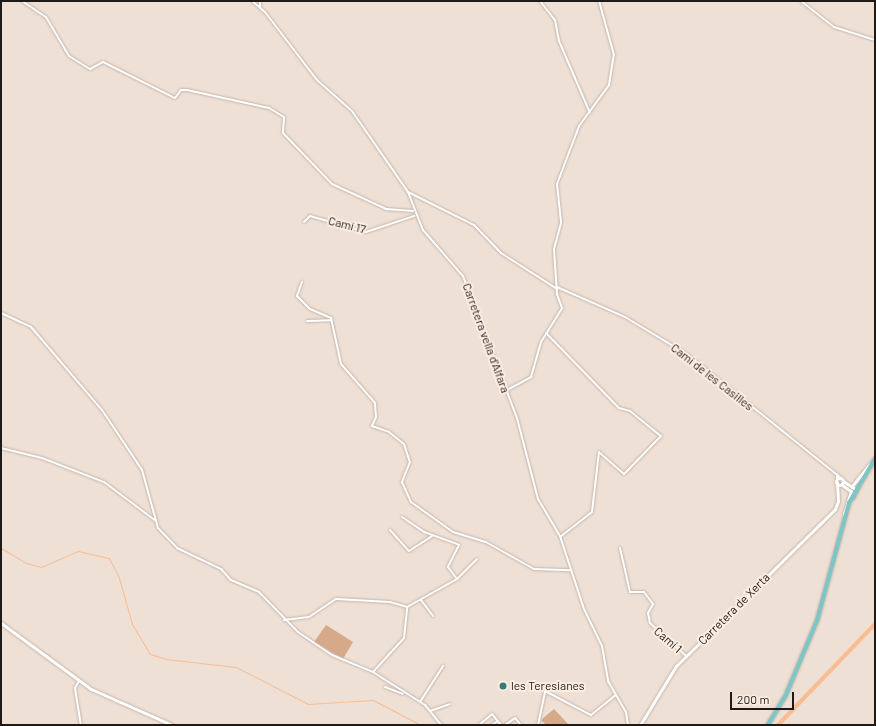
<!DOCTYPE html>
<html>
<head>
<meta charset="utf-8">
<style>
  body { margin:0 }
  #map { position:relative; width:876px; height:726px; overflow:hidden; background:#efe0d5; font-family:Barlow,sans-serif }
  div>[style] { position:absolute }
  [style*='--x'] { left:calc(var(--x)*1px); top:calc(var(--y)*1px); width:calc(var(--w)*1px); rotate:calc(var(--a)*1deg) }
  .green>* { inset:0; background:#d6a988 }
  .water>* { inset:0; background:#f8bd93 }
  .stream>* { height:1px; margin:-0.5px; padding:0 0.5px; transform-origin:0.5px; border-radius:0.5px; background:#f8bd93 }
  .roads { filter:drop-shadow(0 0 1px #c4b5ab) drop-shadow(0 0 1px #c4b5ab) }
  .street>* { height:2px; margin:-1px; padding:0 1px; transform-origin:1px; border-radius:1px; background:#fff }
  .secondary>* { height:3px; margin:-1.5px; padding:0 1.5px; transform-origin:1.5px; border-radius:1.5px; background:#fff }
  .secondary>.ring { margin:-1.5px; padding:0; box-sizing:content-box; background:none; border:3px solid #fff; border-radius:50% }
  .primary>* { height:3.5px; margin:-1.75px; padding:0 1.75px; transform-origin:1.75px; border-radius:1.75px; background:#7cc7c5 }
  .dots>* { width:11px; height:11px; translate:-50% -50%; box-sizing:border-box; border:2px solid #fcede2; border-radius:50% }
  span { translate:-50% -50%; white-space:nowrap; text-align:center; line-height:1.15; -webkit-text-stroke:4px #fcede2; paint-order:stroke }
  .street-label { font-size:12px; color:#1f1a16 }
  .poi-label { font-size:12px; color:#1f1a16 }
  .left { translate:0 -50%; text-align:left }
  .frame { position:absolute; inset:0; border:2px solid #1f1a16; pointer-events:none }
  .scale { position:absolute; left:730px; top:692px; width:64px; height:18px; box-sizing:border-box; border:2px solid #1f1a16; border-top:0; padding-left:5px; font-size:12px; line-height:14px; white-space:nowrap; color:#1f1a16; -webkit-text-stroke:3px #fcede2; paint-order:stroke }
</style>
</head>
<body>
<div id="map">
  <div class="green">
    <i style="clip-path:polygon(326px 625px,353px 642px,343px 659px,314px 642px)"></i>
    <i style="clip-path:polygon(554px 709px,569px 725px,546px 725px,541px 720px)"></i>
  </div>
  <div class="water">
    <i style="clip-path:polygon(875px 621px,875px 627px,781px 725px,775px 725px)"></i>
  </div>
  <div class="stream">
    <i style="--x:1;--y:548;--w:29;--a:31"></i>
    <i style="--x:26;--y:563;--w:16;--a:15"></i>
    <i style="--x:41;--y:567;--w:40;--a:-23.4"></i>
    <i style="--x:78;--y:551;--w:32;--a:13"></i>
    <i style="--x:109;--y:558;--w:22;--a:63"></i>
    <i style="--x:119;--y:578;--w:48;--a:74.2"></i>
    <i style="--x:132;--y:624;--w:35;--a:59"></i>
    <i style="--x:150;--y:654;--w:17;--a:17"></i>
    <i style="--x:166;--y:659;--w:70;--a:6.5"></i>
    <i style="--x:236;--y:667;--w:81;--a:27.2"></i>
    <i style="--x:308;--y:704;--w:65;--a:-3.5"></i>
    <i style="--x:373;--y:700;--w:54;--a:27.5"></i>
    <i style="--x:833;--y:555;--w:19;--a:-78"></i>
    <i style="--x:814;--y:624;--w:10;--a:-73"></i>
  </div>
  <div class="roads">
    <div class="street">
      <i style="--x:22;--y:1;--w:29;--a:34"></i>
      <i style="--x:46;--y:17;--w:45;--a:59.5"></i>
      <i style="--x:69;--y:56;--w:25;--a:32"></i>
      <i style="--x:90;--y:69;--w:15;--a:-28"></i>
      <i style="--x:103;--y:62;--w:80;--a:26.6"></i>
      <i style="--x:175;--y:98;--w:10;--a:-53"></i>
      <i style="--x:181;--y:90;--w:6;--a:0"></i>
      <i style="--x:187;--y:90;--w:84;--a:12.4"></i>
      <i style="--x:269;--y:108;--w:17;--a:31"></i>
      <i style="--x:284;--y:117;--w:16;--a:94"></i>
      <i style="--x:283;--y:133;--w:71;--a:46.1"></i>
      <i style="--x:332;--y:184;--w:60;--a:24.8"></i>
      <i style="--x:386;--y:209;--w:27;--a:4"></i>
      <i style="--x:252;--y:1;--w:17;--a:40"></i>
      <i style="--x:265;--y:12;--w:86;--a:52.6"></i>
      <i style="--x:317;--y:80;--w:47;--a:41.5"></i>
      <i style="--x:352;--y:111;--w:98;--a:55.3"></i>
      <i style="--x:408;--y:192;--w:41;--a:68.5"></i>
      <i style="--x:423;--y:230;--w:61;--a:49"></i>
      <i style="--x:463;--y:276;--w:152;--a:69.2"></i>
      <i style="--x:517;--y:418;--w:84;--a:75.5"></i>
      <i style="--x:538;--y:499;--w:43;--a:59.3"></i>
      <i style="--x:560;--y:536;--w:77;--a:71.8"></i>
      <i style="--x:584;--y:609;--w:41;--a:64.1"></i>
      <i style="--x:602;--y:646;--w:36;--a:80"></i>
      <i style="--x:608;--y:681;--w:36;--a:60"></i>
      <i style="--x:626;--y:712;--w:13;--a:81"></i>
      <i style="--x:260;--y:1;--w:6;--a:90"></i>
      <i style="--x:540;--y:1;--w:24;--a:52"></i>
      <i style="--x:555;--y:20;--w:21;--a:79"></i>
      <i style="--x:559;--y:41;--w:78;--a:66.7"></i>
      <i style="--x:801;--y:1;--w:42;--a:38.2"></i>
      <i style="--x:834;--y:27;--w:43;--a:17.6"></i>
      <i style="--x:408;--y:192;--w:74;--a:26.6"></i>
      <i style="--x:474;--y:225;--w:39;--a:46"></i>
      <i style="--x:501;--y:253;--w:67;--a:32.7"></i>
      <i style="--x:304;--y:222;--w:8;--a:-45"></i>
      <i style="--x:310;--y:216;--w:58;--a:15.9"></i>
      <i style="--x:366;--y:232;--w:51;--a:-18.4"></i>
      <i style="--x:302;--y:282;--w:15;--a:110"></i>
      <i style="--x:297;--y:296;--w:18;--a:45"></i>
      <i style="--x:310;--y:309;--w:23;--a:23"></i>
      <i style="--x:331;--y:318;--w:47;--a:77.7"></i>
      <i style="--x:341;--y:364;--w:52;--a:48.9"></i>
      <i style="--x:375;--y:403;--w:14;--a:86"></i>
      <i style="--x:376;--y:417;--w:10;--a:114"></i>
      <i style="--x:372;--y:426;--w:18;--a:19"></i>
      <i style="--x:389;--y:432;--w:19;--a:39"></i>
      <i style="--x:404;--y:444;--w:19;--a:72"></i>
      <i style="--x:410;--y:462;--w:22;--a:112"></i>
      <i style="--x:402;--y:482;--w:22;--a:66"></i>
      <i style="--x:411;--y:502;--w:52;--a:35.5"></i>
      <i style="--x:453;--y:532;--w:34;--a:17"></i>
      <i style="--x:486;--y:542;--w:55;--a:29.4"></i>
      <i style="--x:534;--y:569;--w:36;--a:2"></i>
      <i style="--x:557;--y:287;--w:74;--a:23.8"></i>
      <i style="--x:625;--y:317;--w:74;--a:31.1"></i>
      <i style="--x:688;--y:355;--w:198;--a:38.8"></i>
      <i style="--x:1;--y:313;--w:33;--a:25"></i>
      <i style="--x:31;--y:327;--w:109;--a:49.5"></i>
      <i style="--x:102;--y:410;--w:72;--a:56.3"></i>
      <i style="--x:142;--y:470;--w:60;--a:74.6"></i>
      <i style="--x:158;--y:528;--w:28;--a:46"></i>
      <i style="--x:177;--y:548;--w:49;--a:25.5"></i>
      <i style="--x:221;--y:569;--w:15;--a:48"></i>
      <i style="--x:231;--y:580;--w:30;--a:23"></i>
      <i style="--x:259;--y:592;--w:56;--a:45.7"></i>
      <i style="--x:298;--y:632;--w:41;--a:34.1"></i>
      <i style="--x:332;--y:655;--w:44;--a:22.5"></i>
      <i style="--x:373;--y:672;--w:62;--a:32.4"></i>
      <i style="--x:425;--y:705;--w:26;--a:51"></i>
      <i style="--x:307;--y:321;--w:24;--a:-2"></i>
      <i style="--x:546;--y:333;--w:105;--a:45.8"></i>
      <i style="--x:619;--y:408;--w:11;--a:15"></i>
      <i style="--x:630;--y:411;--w:40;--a:39"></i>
      <i style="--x:661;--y:436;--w:53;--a:134.2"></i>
      <i style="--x:624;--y:474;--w:33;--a:-139"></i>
      <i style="--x:599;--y:452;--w:60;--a:96.7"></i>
      <i style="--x:592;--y:512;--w:39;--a:142"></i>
      <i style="--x:505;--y:391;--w:30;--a:-28"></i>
      <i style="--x:531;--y:377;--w:36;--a:-74"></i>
      <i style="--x:541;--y:342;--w:40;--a:-58"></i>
      <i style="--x:562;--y:308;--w:15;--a:-110"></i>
      <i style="--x:557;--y:294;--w:45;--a:-93.8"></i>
      <i style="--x:554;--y:249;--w:28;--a:-75"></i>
      <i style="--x:561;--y:222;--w:38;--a:-96"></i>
      <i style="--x:557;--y:184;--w:62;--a:-69.2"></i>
      <i style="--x:579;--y:126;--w:51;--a:-53.8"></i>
      <i style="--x:609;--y:85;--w:30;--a:-81"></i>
      <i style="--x:614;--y:55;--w:56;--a:-105.5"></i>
      <i style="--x:1;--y:448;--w:42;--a:13.7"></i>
      <i style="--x:42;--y:458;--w:66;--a:21.2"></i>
      <i style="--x:104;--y:482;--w:65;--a:36.9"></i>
      <i style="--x:837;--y:474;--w:6;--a:90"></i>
      <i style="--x:402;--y:517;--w:27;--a:34"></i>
      <i style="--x:424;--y:532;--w:37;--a:20"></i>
      <i style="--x:459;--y:545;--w:25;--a:117"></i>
      <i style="--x:448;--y:567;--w:15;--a:53"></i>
      <i style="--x:390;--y:530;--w:28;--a:48"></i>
      <i style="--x:409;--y:551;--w:27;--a:-33"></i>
      <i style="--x:620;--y:548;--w:45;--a:77.2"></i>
      <i style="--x:630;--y:592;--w:14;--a:0"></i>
      <i style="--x:644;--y:592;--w:15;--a:53"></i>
      <i style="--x:653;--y:604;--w:10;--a:119"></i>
      <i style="--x:648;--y:613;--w:10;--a:79"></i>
      <i style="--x:650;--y:623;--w:49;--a:42.5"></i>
      <i style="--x:421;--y:600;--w:20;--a:53"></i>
      <i style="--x:284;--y:620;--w:25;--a:-7"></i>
      <i style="--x:309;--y:617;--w:32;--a:-34"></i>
      <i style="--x:336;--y:599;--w:54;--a:3.2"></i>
      <i style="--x:390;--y:602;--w:18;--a:16"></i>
      <i style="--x:373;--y:672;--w:46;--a:-47.6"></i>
      <i style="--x:404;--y:638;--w:31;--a:-84"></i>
      <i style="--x:407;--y:607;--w:57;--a:-29.2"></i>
      <i style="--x:457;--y:579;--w:28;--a:-45"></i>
      <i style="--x:79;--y:681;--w:8;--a:120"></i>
      <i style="--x:75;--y:688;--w:37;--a:81"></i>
      <i style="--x:385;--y:687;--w:19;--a:21"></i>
      <i style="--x:420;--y:702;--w:43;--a:-57.4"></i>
      <i style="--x:430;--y:711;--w:21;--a:-19"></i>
      <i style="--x:479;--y:725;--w:17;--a:-40"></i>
      <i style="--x:492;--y:714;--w:14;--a:51"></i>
      <i style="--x:492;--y:725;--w:7;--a:-34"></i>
      <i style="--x:505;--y:725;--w:12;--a:-35"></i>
      <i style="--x:515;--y:718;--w:9;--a:49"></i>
      <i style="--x:538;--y:725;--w:35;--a:-78"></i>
      <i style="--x:545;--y:691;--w:52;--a:27.6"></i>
      <i style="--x:591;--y:715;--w:32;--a:-39"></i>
    </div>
    <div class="secondary">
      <i class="ring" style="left:836.5px;top:478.5px;width:4px;height:4px"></i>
      <i style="--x:843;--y:481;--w:14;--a:34"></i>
      <i style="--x:842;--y:485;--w:11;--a:34"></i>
      <i style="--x:851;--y:491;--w:24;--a:107"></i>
      <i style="--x:852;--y:486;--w:28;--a:-51"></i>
      <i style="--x:1;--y:623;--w:112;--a:36.3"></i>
      <i style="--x:91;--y:689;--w:89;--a:24"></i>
      <i style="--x:640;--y:725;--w:69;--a:-58.6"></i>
      <i style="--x:676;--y:666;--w:223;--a:-44.6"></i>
      <i style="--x:835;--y:509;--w:9;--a:-69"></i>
      <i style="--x:838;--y:501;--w:18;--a:-93"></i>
    </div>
    <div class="primary">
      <i style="--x:853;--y:498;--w:13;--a:-63"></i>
      <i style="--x:768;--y:725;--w:35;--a:-59"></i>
      <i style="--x:786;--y:695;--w:80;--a:-67.3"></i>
      <i style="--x:817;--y:621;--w:122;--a:-74.8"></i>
      <i style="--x:849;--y:503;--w:51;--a:-59.4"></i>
    </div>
  </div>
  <div class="dots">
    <i style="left:503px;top:686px;background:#347c79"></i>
  </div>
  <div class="street-label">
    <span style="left:347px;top:225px;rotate:14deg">Camí 17</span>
    <span style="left:486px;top:338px;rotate:70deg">Carretera vella d'Alfara</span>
    <span style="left:712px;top:377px;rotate:38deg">Camí de les Casilles</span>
    <span style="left:734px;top:609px;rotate:-45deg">Carretera de Xerta</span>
    <span style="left:668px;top:640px;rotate:41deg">Camí 1</span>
  </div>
  <div class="poi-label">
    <span class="left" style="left:511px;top:686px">les Teresianes</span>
  </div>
  <div class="frame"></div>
  <div class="scale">200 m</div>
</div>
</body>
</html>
